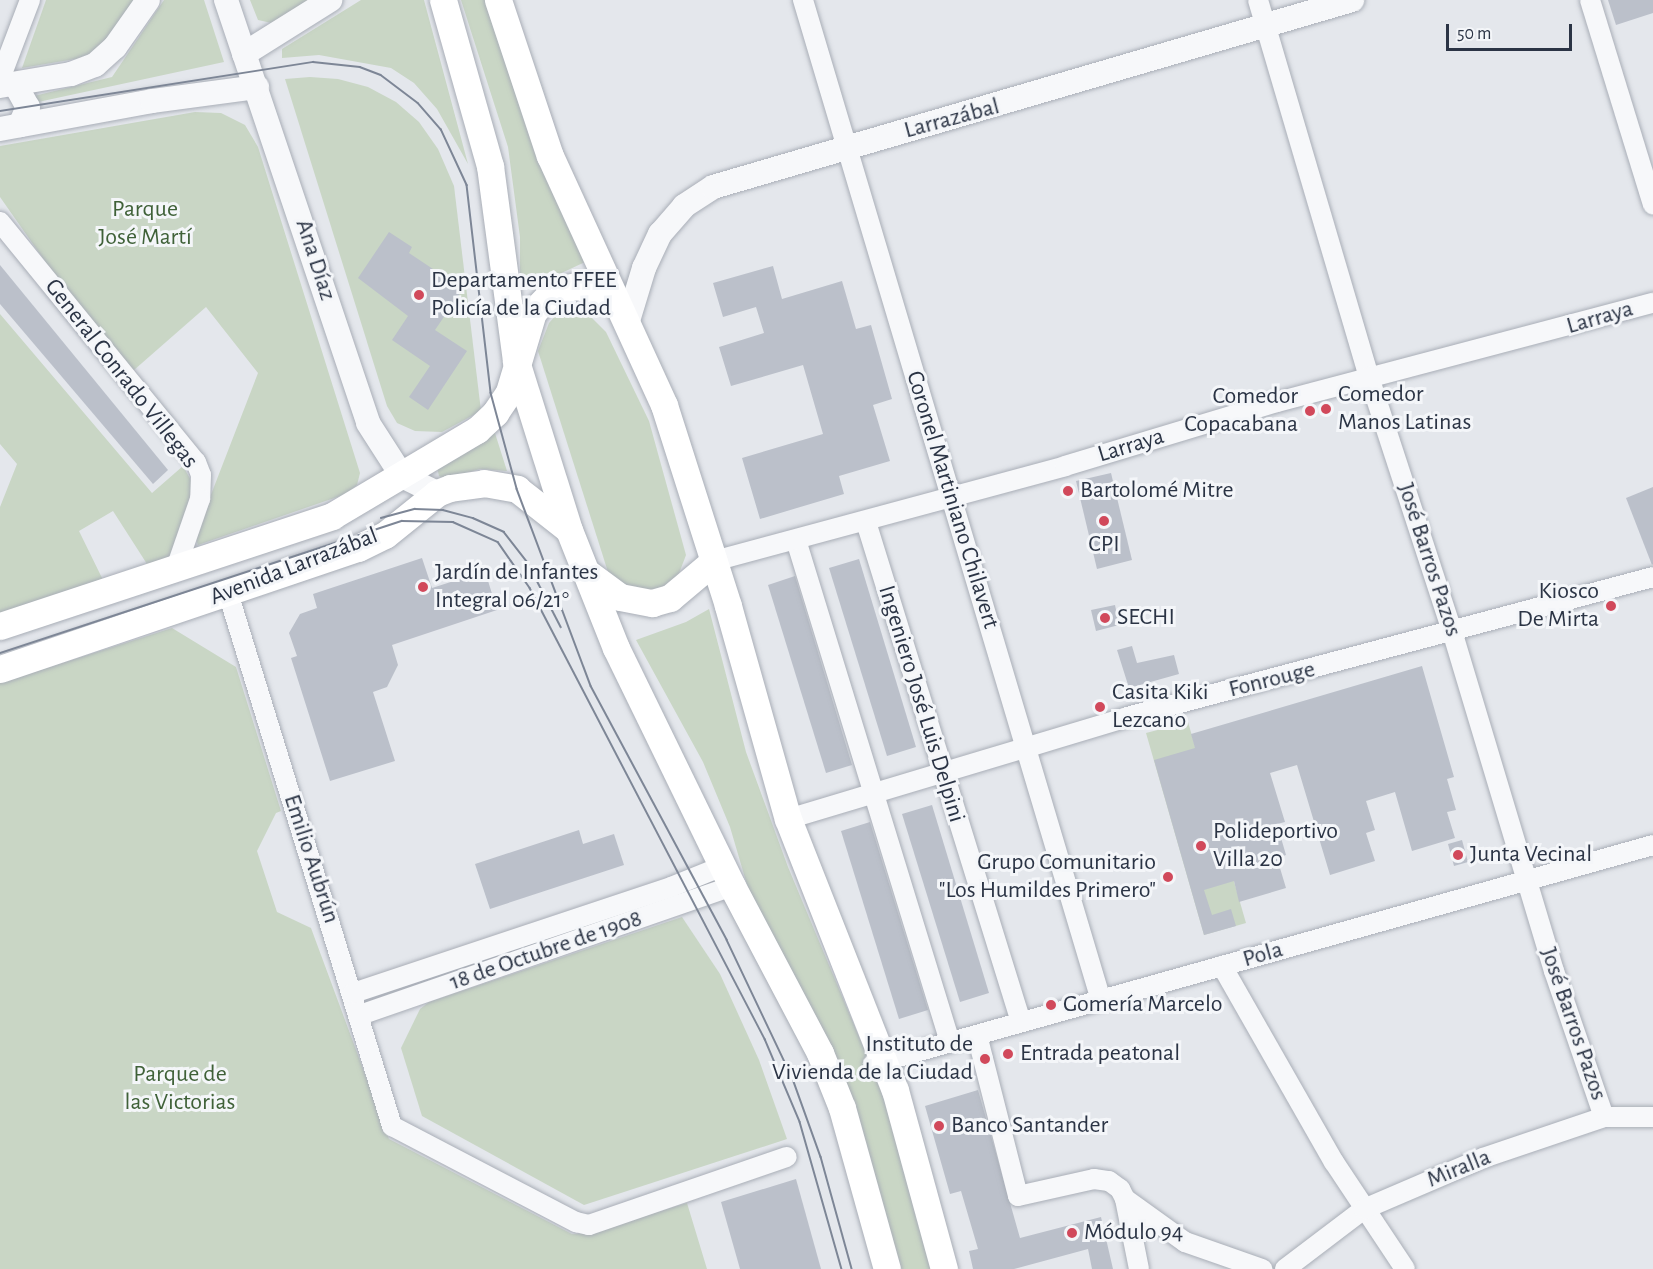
<!DOCTYPE html>
<html>
<head>
<meta charset="utf-8">
<style>
  body { margin:0 }
  #map { position:relative; width:1653px; height:1269px; overflow:hidden; background:#e4e7ec; font-family:"Alegreya Sans",sans-serif }
  div>[style] { position:absolute }
  [style*='--x'] { left:calc(var(--x)*1px); top:calc(var(--y)*1px); width:calc(var(--w)*1px); rotate:calc(var(--a)*1deg) }
  .green>* { inset:0; background:#c9d6c5 }
  .building>* { inset:0; background:#bbc0ca }
  .roads { filter:drop-shadow(0 0 2px #a9aeb7) drop-shadow(0 0 2px #a9aeb7) }
  .minor>* { height:20px; margin:-10px; padding:0 10px; transform-origin:10px; border-radius:10px; background:#f7f8fa }
  .tertiary>* { height:24px; margin:-12px; padding:0 12px; transform-origin:12px; border-radius:12px; background:#f7f8fa }
  .secondary>* { height:27px; margin:-13.5px; padding:0 13.5px; transform-origin:13.5px; border-radius:13.5px; background:#fff }
  .tram>* { height:1.5px; margin:-0.75px; padding:0 0.75px; transform-origin:0.75px; border-radius:0.75px; background:#7d8696 }
  .dots>* { width:16px; height:16px; translate:-50% -50%; box-sizing:border-box; border:3px solid #f4f6f9; border-radius:50% }
  span { translate:-50% -50%; white-space:nowrap; text-align:center; line-height:1.15; -webkit-text-stroke:6px #f4f6f9; paint-order:stroke }
  .street-label { font-size:24px; color:#2b3445 }
  .park-label { font-size:24px; color:#3f6138 }
  .poi-label { font-size:24px; color:#2b3445 }
  .left { translate:0 -50%; text-align:left }
  .right { translate:-100% -50%; text-align:right }
  .scale { position:absolute; left:1446px; top:24px; width:126px; height:27px; box-sizing:border-box; border:3px solid #2b3445; border-top:0; padding-left:8px; font-size:18px; line-height:21px; white-space:nowrap; color:#2b3445; -webkit-text-stroke:4px #f4f6f9; paint-order:stroke }
</style>
</head>
<body>
<div id="map">
  <div class="green">
    <i style="clip-path:polygon(46px 0,135px 0,102px 48px,87px 57px,22px 68px)"></i>
    <i style="clip-path:polygon(164px 0,204px 0,224px 62px,38px 102px,34px 96px,112px 77px)"></i>
    <i style="clip-path:polygon(250px 0,316px 0,276px 24px,258px 20px)"></i>
    <i style="clip-path:polygon(361px 0,424px 0,468px 164px,437px 109px,414px 83px,391px 68px,319px 55px,282px 58px,282px 49px)"></i>
    <i style="clip-path:polygon(461px 0,485px 0,540px 156px,585px 262px,536px 285px,520px 282px,520px 237px,508px 147px)"></i>
    <i style="clip-path:polygon(310px 77px,338px 79px,368px 87px,396px 102px,419px 122px,438px 149px,454px 186px,481px 411px,442px 432px,415px 431px,397px 423px,387px 406px,285px 79px)"></i>
    <i style="clip-path:polygon(195px 112px,221px 113px,245px 125px,258px 147px,360px 473px,357px 485px,346px 494px,198px 545px,195px 536px,258px 373px,206px 307px,126px 377px,0 197px,0 146px)"></i>
    <i style="clip-path:polygon(575px 310px,587px 313px,606px 332px,649px 421px,686px 555px,675px 584px,637px 595px,608px 572px,538px 351px,549px 323px,558px 313px)"></i>
    <i style="clip-path:polygon(0 314px,152px 493px,183px 466px,193px 484px,195px 499px,171px 558px,147px 564px,113px 511px,79px 531px,103px 580px,0 615px,0 507px,17px 464px,0 444px)"></i>
    <i style="clip-path:polygon(494px 430px,507px 471px,480px 469px,445px 479px,439px 476px,437px 467px)"></i>
    <i style="clip-path:polygon(709px 609px,746px 752px,788px 867px,883px 1094px,931px 1269px,899px 1269px,835px 1057px,753px 905px,730px 827px,703px 762px,636px 640px,686px 622px)"></i>
    <i style="clip-path:polygon(172px 628px,236px 667px,281px 811px,276px 813px,257px 851px,277px 912px,311px 928px,389px 1139px,572px 1234px,588px 1233px,687px 1203px,707px 1269px,0 1269px,0 683px)"></i>
    <i style="clip-path:polygon(1188px 722px,1246px 923px,1204px 935px,1146px 733px)"></i>
    <i style="clip-path:polygon(682px 917px,720px 974px,759px 1060px,787px 1139px,584px 1205px,422px 1116px,401px 1048px,420px 1009px,429px 1002px)"></i>
  </div>
  <div class="building">
    <i style="clip-path:polygon(1608px 0,1653px 0,1653px 13px,1616px 25px)"></i>
    <i style="clip-path:polygon(389px 232px,412px 247px,409px 253px,463px 289px,435px 330px,467px 351px,428px 410px,409px 397px,430px 366px,392px 340px,408px 316px,358px 278px)"></i>
    <i style="clip-path:polygon(0 265px,168px 470px,153px 484px,0 304px)"></i>
    <i style="clip-path:polygon(773px 266px,782px 299px,842px 281px,856px 329px,871px 325px,892px 399px,873px 405px,890px 461px,839px 476px,844px 494px,760px 519px,742px 458px,823px 434px,803px 365px,731px 386px,719px 347px,764px 333px,756px 307px,723px 317px,713px 283px)"></i>
    <i style="clip-path:polygon(1111px 473px,1132px 560px,1097px 569px,1076px 481px)"></i>
    <i style="clip-path:polygon(1653px 487px,1653px 564px,1652px 565px,1626px 498px)"></i>
    <i style="clip-path:polygon(422px 558px,432px 588px,485px 571px,497px 610px,392px 645px,398px 665px,387px 687px,373px 692px,395px 761px,330px 781px,291px 658px,297px 656px,289px 633px,300px 614px,317px 608px,313px 594px)"></i>
    <i style="clip-path:polygon(859px 559px,916px 747px,887px 756px,829px 568px)"></i>
    <i style="clip-path:polygon(795px 576px,852px 765px,826px 773px,768px 585px)"></i>
    <i style="clip-path:polygon(1115px 605px,1119px 625px,1096px 631px,1091px 610px)"></i>
    <i style="clip-path:polygon(1132px 646px,1137px 663px,1174px 655px,1179px 674px,1129px 688px,1117px 650px)"></i>
    <i style="clip-path:polygon(1422px 666px,1454px 777px,1447px 779px,1456px 810px,1447px 812px,1455px 838px,1412px 851px,1395px 792px,1366px 801px,1375px 830px,1366px 833px,1375px 861px,1330px 875px,1297px 765px,1270px 773px,1285px 822px,1277px 824px,1286px 855px,1277px 858px,1286px 888px,1239px 902px,1234px 881px,1204px 890px,1212px 915px,1231px 909px,1236px 926px,1204px 935px,1154px 760px,1195px 748px,1191px 734px)"></i>
    <i style="clip-path:polygon(932px 805px,989px 993px,960px 1002px,902px 814px)"></i>
    <i style="clip-path:polygon(870px 822px,928px 1010px,899px 1019px,841px 831px)"></i>
    <i style="clip-path:polygon(579px 830px,583px 844px,614px 834px,624px 865px,490px 909px,475px 864px)"></i>
    <i style="clip-path:polygon(1462px 840px,1468px 862px,1454px 866px,1448px 844px)"></i>
    <i style="clip-path:polygon(978px 1090px,1020px 1238px,1101px 1217px,1113px 1269px,1092px 1269px,1088px 1249px,1014px 1269px,973px 1269px,969px 1251px,978px 1249px,961px 1191px,950px 1194px,925px 1106px)"></i>
    <i style="clip-path:polygon(796px 1179px,821px 1269px,740px 1269px,721px 1202px)"></i>
  </div>
  <div class="roads">
    <div class="minor">
      <i style="--x:803;--y:0;--w:1043;--a:73.41"></i>
      <i style="--x:1258;--y:0;--w:393;--a:73.6"></i>
      <i style="--x:1369;--y:377;--w:267;--a:71.9"></i>
      <i style="--x:1452;--y:631;--w:355;--a:73.3"></i>
      <i style="--x:1554;--y:971;--w:154;--a:71.1"></i>
      <i style="--x:1590;--y:0;--w:214;--a:72.9"></i>
      <i style="--x:0;--y:79;--w:85;--a:-69.2"></i>
      <i style="--x:0;--y:222;--w:310;--a:50.8"></i>
      <i style="--x:196;--y:462;--w:14;--a:69"></i>
      <i style="--x:201;--y:475;--w:24;--a:92"></i>
      <i style="--x:200;--y:499;--w:76;--a:109.1"></i>
      <i style="--x:866;--y:522;--w:523;--a:72.78"></i>
      <i style="--x:796;--y:540;--w:525;--a:72.95"></i>
      <i style="--x:714;--y:561;--w:364;--a:-15.1"></i>
      <i style="--x:1065;--y:466;--w:221;--a:-16.8"></i>
      <i style="--x:1277;--y:402;--w:389;--a:-14.8"></i>
      <i style="--x:228;--y:593;--w:558;--a:72.9"></i>
      <i style="--x:392;--y:1126;--w:208;--a:27.6"></i>
      <i style="--x:576;--y:1222;--w:13;--a:13"></i>
      <i style="--x:589;--y:1225;--w:209;--a:-19"></i>
      <i style="--x:788;--y:819;--w:354;--a:-16.7"></i>
      <i style="--x:1127;--y:717;--w:544;--a:-14.9"></i>
      <i style="--x:1222;--y:966;--w:226;--a:60.3"></i>
      <i style="--x:1334;--y:1162;--w:128;--a:56.4"></i>
      <i style="--x:353;--y:993;--w:335;--a:-18.4"></i>
      <i style="--x:671;--y:887;--w:56;--a:-22"></i>
      <i style="--x:360;--y:1015;--w:394;--a:-19.1"></i>
      <i style="--x:977;--y:1035;--w:166;--a:75.7"></i>
      <i style="--x:1018;--y:1196;--w:78;--a:-12.6"></i>
      <i style="--x:1094;--y:1179;--w:15;--a:8"></i>
      <i style="--x:1109;--y:1181;--w:14;--a:36"></i>
      <i style="--x:1120;--y:1189;--w:11;--a:63"></i>
      <i style="--x:1125;--y:1199;--w:71;--a:78.7"></i>
      <i style="--x:873;--y:1064;--w:810;--a:-15.68"></i>
      <i style="--x:1125;--y:1199;--w:74;--a:35.6"></i>
      <i style="--x:1185;--y:1242;--w:82;--a:19.3"></i>
      <i style="--x:1285;--y:1269;--w:99;--a:-37.2"></i>
      <i style="--x:1364;--y:1209;--w:129;--a:-23.2"></i>
      <i style="--x:1483;--y:1158;--w:128;--a:-18.7"></i>
      <i style="--x:1604;--y:1117;--w:49;--a:0"></i>
    </div>
    <div class="tertiary">
      <i style="--x:226;--y:0;--w:446;--a:71.4"></i>
      <i style="--x:368;--y:423;--w:63;--a:57.3"></i>
      <i style="--x:402;--y:476;--w:39;--a:26"></i>
      <i style="--x:244;--y:54;--w:102;--a:-32.1"></i>
      <i style="--x:15;--y:84;--w:26;--a:61"></i>
      <i style="--x:28;--y:107;--w:20;--a:114"></i>
      <i style="--x:0;--y:86;--w:72;--a:-9.6"></i>
      <i style="--x:71;--y:74;--w:26;--a:-21"></i>
      <i style="--x:95;--y:65;--w:27;--a:-42"></i>
      <i style="--x:115;--y:47;--w:57;--a:-54.9"></i>
      <i style="--x:0;--y:129;--w:155;--a:-10.4"></i>
      <i style="--x:152;--y:101;--w:106;--a:-7.6"></i>
      <i style="--x:627;--y:324;--w:59;--a:-73.1"></i>
      <i style="--x:644;--y:268;--w:38;--a:-65"></i>
      <i style="--x:660;--y:234;--w:37;--a:-49"></i>
      <i style="--x:684;--y:206;--w:35;--a:-33"></i>
      <i style="--x:713;--y:187;--w:666;--a:-16.31"></i>
    </div>
    <div class="secondary">
      <i style="--x:443;--y:0;--w:173;--a:74.2"></i>
      <i style="--x:490;--y:166;--w:197;--a:82.4"></i>
      <i style="--x:516;--y:361;--w:177;--a:72.6"></i>
      <i style="--x:569;--y:530;--w:127;--a:68.3"></i>
      <i style="--x:616;--y:648;--w:265;--a:64"></i>
      <i style="--x:732;--y:886;--w:189;--a:62.2"></i>
      <i style="--x:820;--y:1053;--w:59;--a:68.2"></i>
      <i style="--x:842;--y:1108;--w:167;--a:74.4"></i>
      <i style="--x:498;--y:0;--w:164;--a:71.6"></i>
      <i style="--x:550;--y:156;--w:274;--a:65.4"></i>
      <i style="--x:664;--y:405;--w:211;--a:72.3"></i>
      <i style="--x:728;--y:606;--w:221;--a:74.3"></i>
      <i style="--x:788;--y:819;--w:291;--a:68.5"></i>
      <i style="--x:895;--y:1090;--w:186;--a:74.7"></i>
      <i style="--x:586;--y:572;--w:42;--a:36.3"></i>
      <i style="--x:620;--y:597;--w:33;--a:11"></i>
      <i style="--x:652;--y:603;--w:19;--a:-16"></i>
      <i style="--x:670;--y:598;--w:57;--a:-40.1"></i>
      <i style="--x:0;--y:626;--w:350;--a:-18.3"></i>
      <i style="--x:332;--y:516;--w:169;--a:-30.7"></i>
      <i style="--x:477;--y:430;--w:25;--a:-43"></i>
      <i style="--x:495;--y:413;--w:25;--a:-56"></i>
      <i style="--x:509;--y:392;--w:84;--a:-73.3"></i>
      <i style="--x:533;--y:312;--w:29;--a:-46"></i>
      <i style="--x:553;--y:291;--w:25;--a:-12"></i>
      <i style="--x:577;--y:286;--w:35;--a:15"></i>
      <i style="--x:0;--y:669;--w:378;--a:-18.7"></i>
      <i style="--x:358;--y:548;--w:30;--a:-26"></i>
      <i style="--x:385;--y:535;--w:67;--a:-38.9"></i>
      <i style="--x:437;--y:493;--w:14;--a:-21"></i>
      <i style="--x:450;--y:488;--w:34;--a:-8"></i>
      <i style="--x:484;--y:483;--w:34;--a:10"></i>
      <i style="--x:517;--y:489;--w:65;--a:38.1"></i>
    </div>
  </div>
  <div class="tram">
    <i style="--x:0;--y:111;--w:317;--a:-8.9"></i>
    <i style="--x:313;--y:62;--w:47;--a:6.1"></i>
    <i style="--x:360;--y:67;--w:22;--a:21"></i>
    <i style="--x:381;--y:75;--w:46;--a:37.1"></i>
    <i style="--x:418;--y:103;--w:35;--a:49"></i>
    <i style="--x:441;--y:129;--w:62;--a:65.1"></i>
    <i style="--x:467;--y:185;--w:209;--a:83.4"></i>
    <i style="--x:491;--y:393;--w:99;--a:74.8"></i>
    <i style="--x:517;--y:489;--w:210;--a:69.4"></i>
    <i style="--x:591;--y:686;--w:288;--a:61.8"></i>
    <i style="--x:727;--y:940;--w:154;--a:64.6"></i>
    <i style="--x:793;--y:1079;--w:83;--a:70.3"></i>
    <i style="--x:821;--y:1157;--w:116;--a:74.5"></i>
    <i style="--x:381;--y:518;--w:35;--a:-15"></i>
    <i style="--x:415;--y:509;--w:28;--a:2"></i>
    <i style="--x:443;--y:510;--w:31;--a:15"></i>
    <i style="--x:473;--y:518;--w:34;--a:24"></i>
    <i style="--x:504;--y:532;--w:39;--a:52"></i>
    <i style="--x:528;--y:563;--w:72;--a:62.7"></i>
    <i style="--x:0;--y:653;--w:423;--a:-18.2"></i>
    <i style="--x:402;--y:521;--w:51;--a:1.1"></i>
    <i style="--x:453;--y:522;--w:49;--a:24"></i>
    <i style="--x:498;--y:542;--w:56;--a:55.2"></i>
    <i style="--x:530;--y:588;--w:509;--a:62.48"></i>
    <i style="--x:765;--y:1039;--w:90;--a:67.1"></i>
    <i style="--x:800;--y:1122;--w:153;--a:74.1"></i>
  </div>
  <div class="dots">
    <i style="left:419px;top:295px;background:#d1495b"></i>
    <i style="left:1326px;top:409px;background:#d1495b"></i>
    <i style="left:1310px;top:411px;background:#d1495b"></i>
    <i style="left:1068px;top:491px;background:#d1495b"></i>
    <i style="left:1104px;top:521px;background:#d1495b"></i>
    <i style="left:423px;top:587px;background:#d1495b"></i>
    <i style="left:1611px;top:606px;background:#d1495b"></i>
    <i style="left:1105px;top:618px;background:#d1495b"></i>
    <i style="left:1100px;top:707px;background:#d1495b"></i>
    <i style="left:1201px;top:846px;background:#d1495b"></i>
    <i style="left:1458px;top:855px;background:#d1495b"></i>
    <i style="left:1168px;top:877px;background:#d1495b"></i>
    <i style="left:1051px;top:1005px;background:#d1495b"></i>
    <i style="left:1008px;top:1054px;background:#d1495b"></i>
    <i style="left:985px;top:1059px;background:#d1495b"></i>
    <i style="left:939px;top:1126px;background:#d1495b"></i>
    <i style="left:1072px;top:1233px;background:#d1495b"></i>
  </div>
  <div class="street-label">
    <span style="left:952px;top:119px;rotate:-15deg">Larrazábal</span>
    <span style="left:315px;top:260px;rotate:72deg">Ana Díaz</span>
    <span style="left:1600px;top:318px;rotate:-16deg">Larraya</span>
    <span style="left:121px;top:374px;rotate:52deg">General Conrado Villegas</span>
    <span style="left:1131px;top:446px;rotate:-17deg">Larraya</span>
    <span style="left:952px;top:500px;rotate:73deg">Coronel Martiniano Chilavert</span>
    <span style="left:1429px;top:560px;rotate:72deg">José Barros Pazos</span>
    <span style="left:294px;top:567px;rotate:-21deg">Avenida Larrazábal</span>
    <span style="left:1272px;top:680px;rotate:-14deg">Fonrouge</span>
    <span style="left:921px;top:704px;rotate:73deg">Ingeniero José Luis Delpini</span>
    <span style="left:311px;top:859px;rotate:72deg">Emilio Aubrún</span>
    <span style="left:546px;top:951px;rotate:-19deg">18 de Octubre de 1908</span>
    <span style="left:1263px;top:955px;rotate:-16deg">Pola</span>
    <span style="left:1573px;top:1024px;rotate:71deg">José Barros Pazos</span>
    <span style="left:1459px;top:1169px;rotate:-22deg">Miralla</span>
  </div>
  <div class="park-label">
    <span style="left:145px;top:224px">Parque<br>José Martí</span>
    <span style="left:180px;top:1089px">Parque de<br>las Victorias</span>
  </div>
  <div class="poi-label">
    <span class="left" style="left:431px;top:295px">Departamento FFEE<br>Policía de la Ciudad</span>
    <span class="left" style="left:1338px;top:409px">Comedor<br>Manos Latinas</span>
    <span class="right" style="left:1298px;top:411px">Comedor<br>Copacabana</span>
    <span class="left" style="left:1080px;top:491px">Bartolomé Mitre</span>
    <span style="left:1104px;top:545px">CPI</span>
    <span class="left" style="left:435px;top:587px">Jardín de Infantes<br>Integral 06/21°</span>
    <span class="right" style="left:1599px;top:606px">Kiosco<br>De Mirta</span>
    <span class="left" style="left:1117px;top:618px">SECHI</span>
    <span class="left" style="left:1112px;top:707px">Casita Kiki<br>Lezcano</span>
    <span class="left" style="left:1213px;top:846px">Polideportivo<br>Villa 20</span>
    <span class="left" style="left:1470px;top:855px">Junta Vecinal</span>
    <span class="right" style="left:1156px;top:877px">Grupo Comunitario<br>"Los Humildes Primero"</span>
    <span class="left" style="left:1063px;top:1005px">Gomería Marcelo</span>
    <span class="right" style="left:973px;top:1059px">Instituto de<br>Vivienda de la Ciudad</span>
    <span class="left" style="left:1020px;top:1054px">Entrada peatonal</span>
    <span class="left" style="left:951px;top:1126px">Banco Santander</span>
    <span class="left" style="left:1084px;top:1233px">Módulo 94</span>
  </div>
  <div class="scale">50 m</div>
</div>
</body>
</html>
